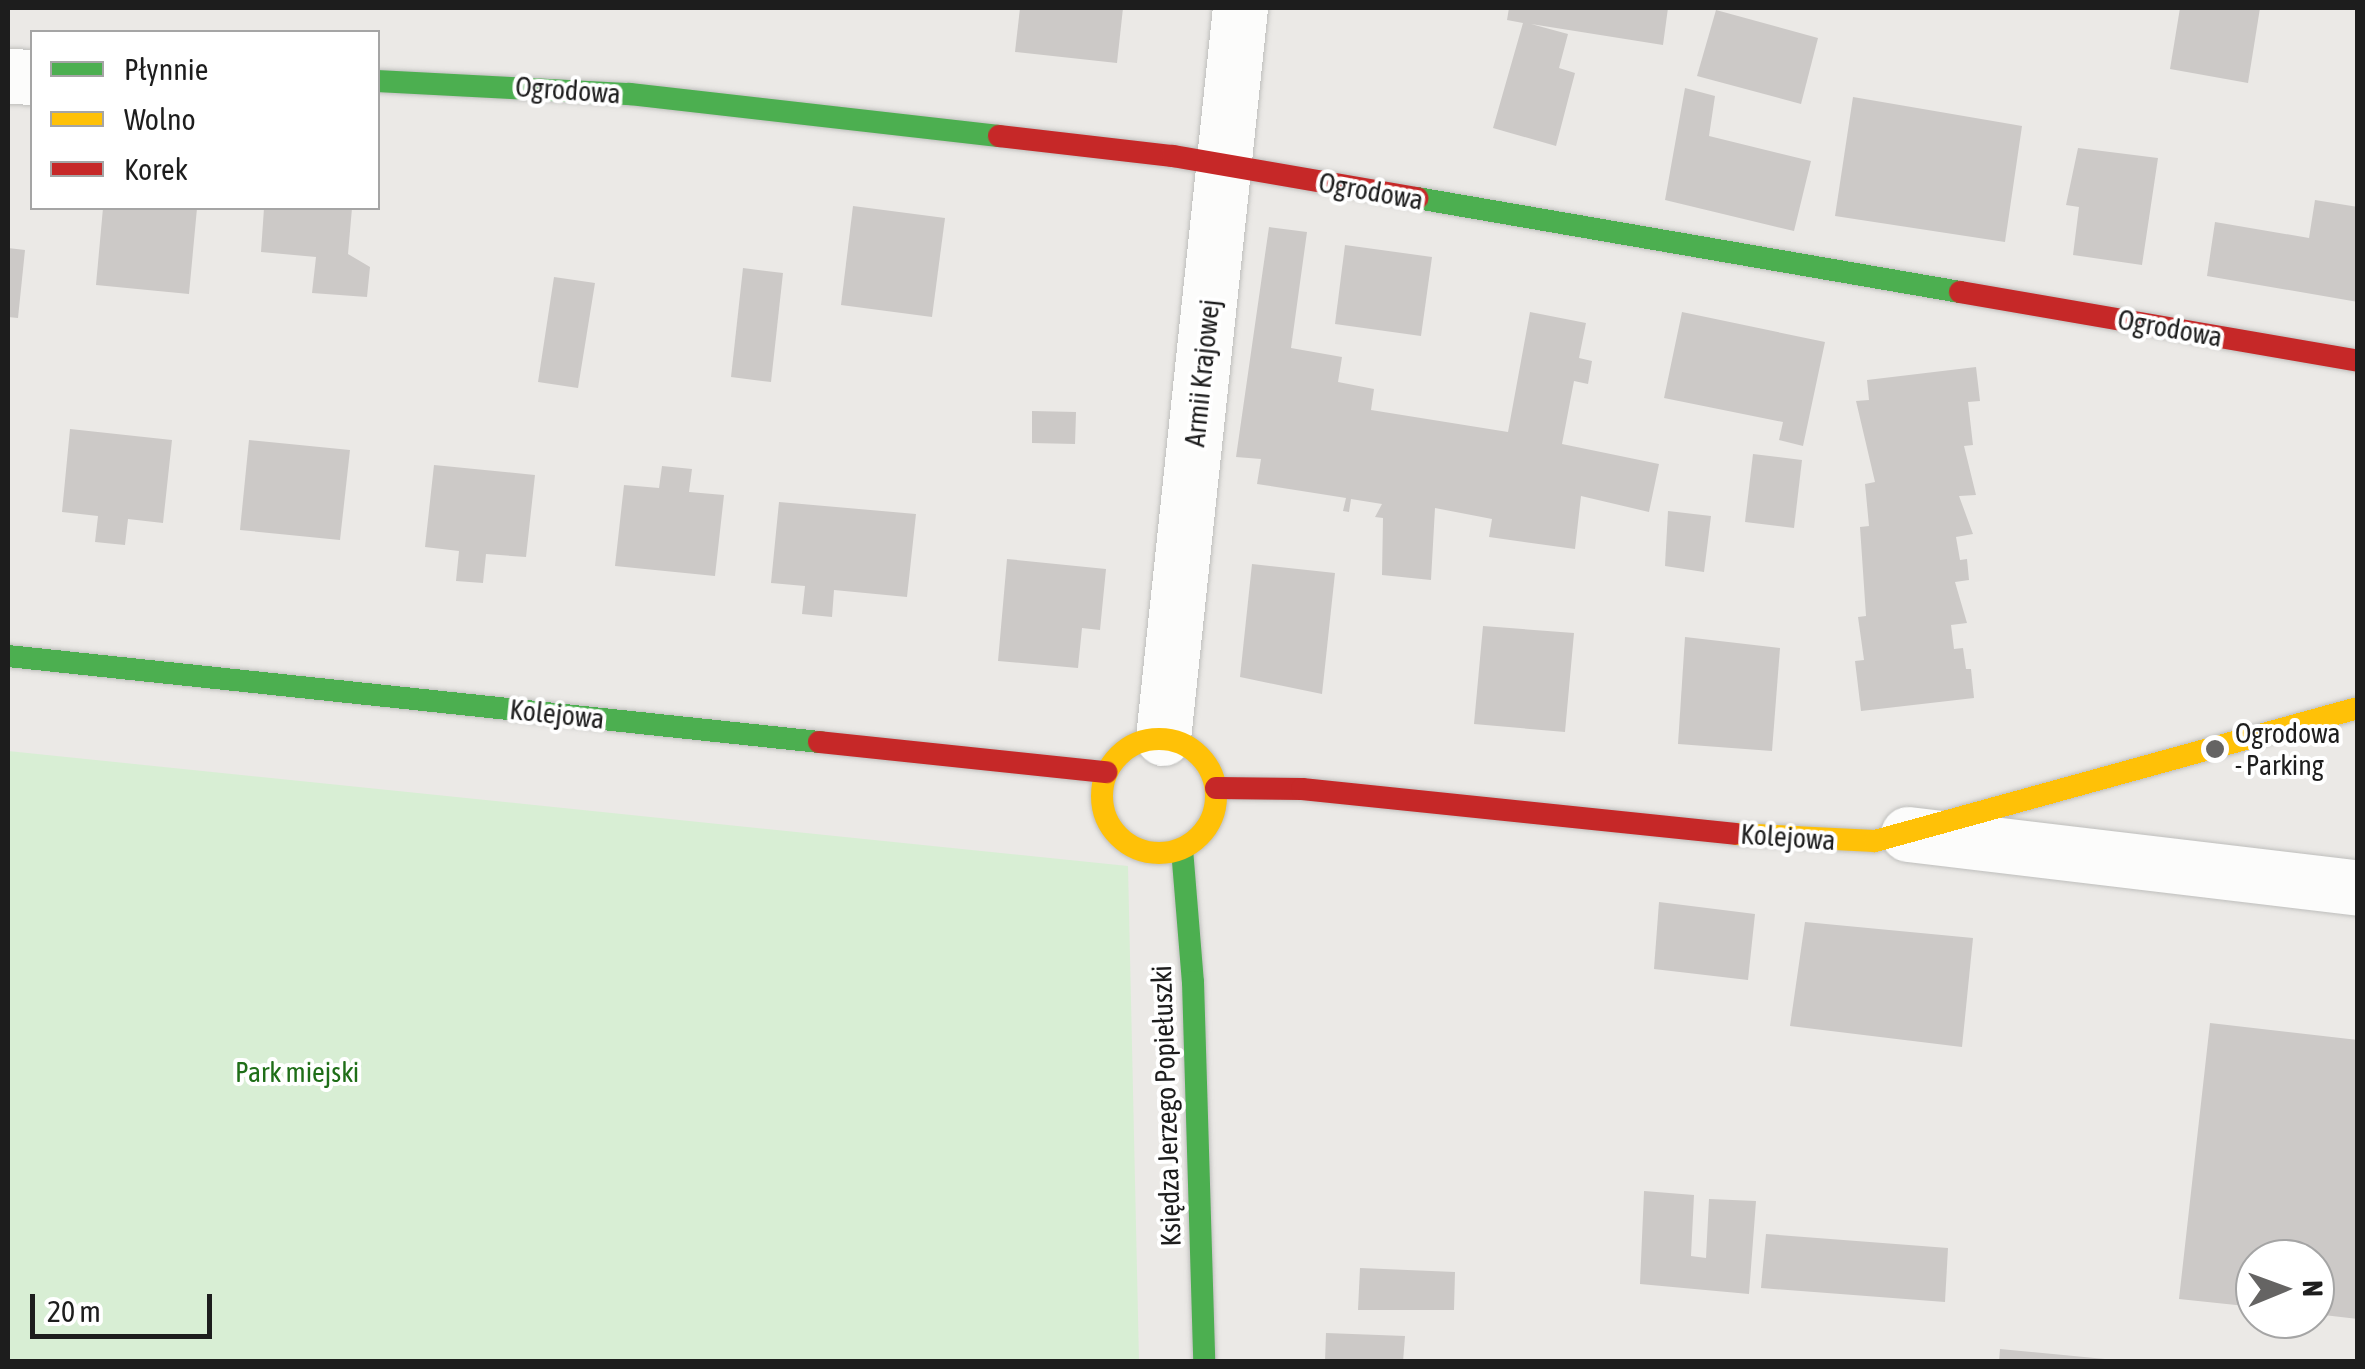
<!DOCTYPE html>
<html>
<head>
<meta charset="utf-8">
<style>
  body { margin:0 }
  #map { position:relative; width:2365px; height:1369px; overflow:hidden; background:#ebe9e6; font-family:"Asap Condensed",sans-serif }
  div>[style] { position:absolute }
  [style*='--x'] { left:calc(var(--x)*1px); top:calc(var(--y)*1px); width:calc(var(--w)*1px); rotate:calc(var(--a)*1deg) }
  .park>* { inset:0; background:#d8eed4 }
  .building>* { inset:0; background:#ccc9c7 }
  .roads { filter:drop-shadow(0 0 2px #bebebc) drop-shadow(0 0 2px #bebebc) }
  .street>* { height:55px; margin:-27.5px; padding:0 27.5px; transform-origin:27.5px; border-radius:27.5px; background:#fcfcfb }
  .fast>* { height:22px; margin:-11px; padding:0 11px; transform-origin:11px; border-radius:11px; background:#4caf50 }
  .slow>* { height:22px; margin:-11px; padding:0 11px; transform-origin:11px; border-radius:11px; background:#ffc107 }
  .slow>.ring { margin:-11px; padding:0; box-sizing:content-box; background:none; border:22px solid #ffc107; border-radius:50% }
  .jam>* { height:22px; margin:-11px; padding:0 11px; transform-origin:11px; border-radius:11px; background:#c62828 }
  .dots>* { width:28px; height:28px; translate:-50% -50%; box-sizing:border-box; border:5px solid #fff; border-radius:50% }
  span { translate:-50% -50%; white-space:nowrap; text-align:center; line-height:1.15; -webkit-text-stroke:8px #fff; paint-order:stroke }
  .street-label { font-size:28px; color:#1d1d1d }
  .poi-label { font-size:28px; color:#1d1d1d }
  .left { translate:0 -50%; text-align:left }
  .park-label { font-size:28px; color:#1f6e18 }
  .frame { position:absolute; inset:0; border:10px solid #1d1d1d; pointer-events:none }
  .legend { position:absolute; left:30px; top:30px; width:350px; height:180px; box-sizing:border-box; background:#fff; border:2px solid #a5a5a5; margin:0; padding:12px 18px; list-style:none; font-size:30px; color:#1d1d1d }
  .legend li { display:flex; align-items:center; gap:20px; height:50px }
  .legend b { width:50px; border:2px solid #a5a5a5 }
  .north { position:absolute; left:2235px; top:1239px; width:100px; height:100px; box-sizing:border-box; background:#fff; border:2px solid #a5a5a5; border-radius:50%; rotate:89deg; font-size:28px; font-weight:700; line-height:40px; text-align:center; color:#1d1d1d }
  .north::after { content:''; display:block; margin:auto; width:35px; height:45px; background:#656463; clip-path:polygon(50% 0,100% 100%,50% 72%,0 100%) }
  .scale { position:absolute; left:30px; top:1294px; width:182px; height:45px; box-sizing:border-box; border:5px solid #1d1d1d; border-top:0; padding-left:12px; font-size:30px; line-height:35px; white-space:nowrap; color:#1d1d1d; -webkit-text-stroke:8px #fff; paint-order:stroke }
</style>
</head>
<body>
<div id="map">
  <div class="park">
    <i style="clip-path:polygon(8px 751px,1128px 866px,1139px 1361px,8px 1361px)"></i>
  </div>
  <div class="building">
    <i style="clip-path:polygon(1020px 8px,1123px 8px,1117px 63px,1015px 52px)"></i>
    <i style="clip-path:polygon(1509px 8px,1668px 8px,1663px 45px,1531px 24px,1568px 34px,1559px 68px,1575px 73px,1556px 146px,1493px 128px,1523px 23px,1507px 20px)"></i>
    <i style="clip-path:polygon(2180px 8px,2260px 8px,2248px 83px,2170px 69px)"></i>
    <i style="clip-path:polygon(1716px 10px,1818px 38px,1801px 104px,1697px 76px)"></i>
    <i style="clip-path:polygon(1685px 88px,1715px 96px,1709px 136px,1811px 161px,1794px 231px,1665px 200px)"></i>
    <i style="clip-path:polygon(1853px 97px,2022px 126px,2005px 242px,1835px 216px)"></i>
    <i style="clip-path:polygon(2078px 148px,2158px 158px,2142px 265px,2073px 255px,2079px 207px,2066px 205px)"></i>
    <i style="clip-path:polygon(2315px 200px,2358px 207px,2358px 302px,2207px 276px,2215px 222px,2309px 238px)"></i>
    <i style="clip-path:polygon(853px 206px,945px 218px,932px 317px,841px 305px)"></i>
    <i style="clip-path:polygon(103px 208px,197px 208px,189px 294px,96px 285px)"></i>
    <i style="clip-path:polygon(264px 208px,352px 208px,348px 254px,370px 267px,367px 297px,312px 293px,316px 257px,261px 252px)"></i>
    <i style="clip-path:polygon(1269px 227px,1307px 232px,1291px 348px,1342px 357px,1338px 382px,1374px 389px,1371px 410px,1508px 432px,1530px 312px,1586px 323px,1579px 358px,1592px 361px,1588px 384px,1574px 381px,1562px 444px,1659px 464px,1649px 512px,1581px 496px,1575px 549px,1489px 537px,1492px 519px,1435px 508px,1431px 580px,1382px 575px,1383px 518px,1375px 517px,1382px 504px,1351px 499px,1349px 512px,1343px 511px,1346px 498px,1257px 484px,1261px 459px,1236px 457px)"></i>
    <i style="clip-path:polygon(1345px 245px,1432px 257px,1421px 336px,1335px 324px)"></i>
    <i style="clip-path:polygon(8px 248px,25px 250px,18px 318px,8px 317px)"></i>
    <i style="clip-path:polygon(743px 268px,783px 273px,771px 382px,731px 377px)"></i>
    <i style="clip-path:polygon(554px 277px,595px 283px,578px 388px,538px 382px)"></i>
    <i style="clip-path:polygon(1682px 312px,1825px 342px,1803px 446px,1779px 440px,1783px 422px,1664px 398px)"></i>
    <i style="clip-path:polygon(1976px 367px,1980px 401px,1968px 402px,1973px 445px,1964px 446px,1976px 495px,1959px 496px,1973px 534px,1956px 537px,1960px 560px,1967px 559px,1969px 580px,1955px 582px,1967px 623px,1951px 625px,1954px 649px,1963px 648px,1966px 669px,1971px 669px,1974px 698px,1861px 711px,1855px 661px,1864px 660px,1858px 617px,1866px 616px,1860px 527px,1869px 526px,1865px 484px,1875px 482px,1856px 401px,1869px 400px,1867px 380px)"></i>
    <i style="clip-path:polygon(1032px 411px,1076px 412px,1075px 444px,1032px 443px)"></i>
    <i style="clip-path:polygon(70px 429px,172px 440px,163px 523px,128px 519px,125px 545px,95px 542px,98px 516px,62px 512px)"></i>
    <i style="clip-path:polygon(249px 440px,350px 450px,340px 540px,240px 530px)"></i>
    <i style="clip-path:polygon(1753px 454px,1802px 460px,1794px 528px,1745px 522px)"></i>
    <i style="clip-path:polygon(434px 465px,535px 475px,526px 557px,486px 554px,483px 583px,456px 581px,459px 551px,425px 547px)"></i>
    <i style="clip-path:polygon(662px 466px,692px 469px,689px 492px,724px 495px,715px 576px,615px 566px,624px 485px,659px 488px)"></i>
    <i style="clip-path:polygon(779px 502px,916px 514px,907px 597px,834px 590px,832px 617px,802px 614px,805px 586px,771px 583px)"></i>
    <i style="clip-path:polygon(1668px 511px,1711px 516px,1704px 572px,1665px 566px)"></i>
    <i style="clip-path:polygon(1007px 559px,1106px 569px,1100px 630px,1082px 628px,1078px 668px,998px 661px)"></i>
    <i style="clip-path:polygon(1252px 564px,1335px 573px,1322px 694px,1240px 677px)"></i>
    <i style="clip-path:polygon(1483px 626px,1574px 633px,1565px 732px,1474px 724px)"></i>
    <i style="clip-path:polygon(1685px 637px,1780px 648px,1772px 751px,1678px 744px)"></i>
    <i style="clip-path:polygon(1659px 902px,1755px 914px,1748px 980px,1654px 969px)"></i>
    <i style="clip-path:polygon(1805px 922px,1973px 938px,1962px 1047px,1790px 1026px)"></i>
    <i style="clip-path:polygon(2210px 1023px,2358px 1040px,2358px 1319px,2315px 1314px,2315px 1259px,2255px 1259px,2255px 1307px,2179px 1299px)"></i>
    <i style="clip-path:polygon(1644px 1191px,1694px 1195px,1691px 1256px,1706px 1258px,1709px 1199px,1756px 1201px,1749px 1294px,1640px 1284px)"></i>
    <i style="clip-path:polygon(1766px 1234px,1948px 1248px,1945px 1302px,1761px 1288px)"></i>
    <i style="clip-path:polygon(1360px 1268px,1455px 1272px,1454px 1310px,1358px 1310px)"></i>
    <i style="clip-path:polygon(1326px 1333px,1405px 1336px,1403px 1362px,1325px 1362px)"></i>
    <i style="clip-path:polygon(2000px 1349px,2105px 1359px,2105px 1362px,1999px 1362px)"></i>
  </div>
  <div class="roads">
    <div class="street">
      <i style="--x:8;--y:76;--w:24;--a:2"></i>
      <i style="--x:1163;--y:738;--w:734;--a:-83.98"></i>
      <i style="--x:1908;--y:834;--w:453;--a:6.8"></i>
    </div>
    <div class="fast">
      <i style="--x:378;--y:81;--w:252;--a:3"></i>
      <i style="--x:630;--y:94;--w:371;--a:6.5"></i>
      <i style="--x:1417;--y:198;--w:551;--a:9.82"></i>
      <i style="--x:8;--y:656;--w:816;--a:6.05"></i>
      <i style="--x:1182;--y:849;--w:133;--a:85.3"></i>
      <i style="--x:1193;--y:982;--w:380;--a:88.3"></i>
    </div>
    <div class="slow">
      <i class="ring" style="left:1102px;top:739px;width:92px;height:92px"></i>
      <i style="--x:1736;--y:834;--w:139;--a:2.9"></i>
      <i style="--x:1875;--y:841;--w:501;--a:-15.4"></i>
    </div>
    <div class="jam">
      <i style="--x:999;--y:136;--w:175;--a:6.6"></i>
      <i style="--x:1173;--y:156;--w:248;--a:9.8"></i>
      <i style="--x:1960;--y:292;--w:404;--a:9.8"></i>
      <i style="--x:819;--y:742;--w:289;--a:6"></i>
      <i style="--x:1216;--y:788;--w:86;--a:0.7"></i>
      <i style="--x:1302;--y:789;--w:436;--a:5.9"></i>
    </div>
  </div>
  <div class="dots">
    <i style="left:2215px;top:749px;background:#656463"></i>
  </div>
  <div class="street-label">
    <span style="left:568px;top:90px;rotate:4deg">Ogrodowa</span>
    <span style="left:1371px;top:191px;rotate:10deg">Ogrodowa</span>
    <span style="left:2170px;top:328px;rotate:10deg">Ogrodowa</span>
    <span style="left:1202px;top:373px;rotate:-84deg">Armii Krajowej</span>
    <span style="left:557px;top:714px;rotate:6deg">Kolejowa</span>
    <span style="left:1788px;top:837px;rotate:4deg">Kolejowa</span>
    <span style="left:1166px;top:1106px;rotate:-92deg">Księdza Jerzego Popiełuszki</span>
  </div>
  <div class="poi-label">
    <span class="left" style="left:2235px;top:749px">Ogrodowa<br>- Parking</span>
  </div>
  <div class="park-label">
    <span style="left:297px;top:1072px">Park miejski</span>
  </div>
  <div class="frame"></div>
  <ul class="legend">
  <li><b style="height:12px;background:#4caf50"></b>Płynnie</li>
  <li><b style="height:12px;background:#ffc107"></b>Wolno</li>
  <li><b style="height:12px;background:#c62828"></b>Korek</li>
  </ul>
  <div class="north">N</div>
  <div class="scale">20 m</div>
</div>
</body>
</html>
